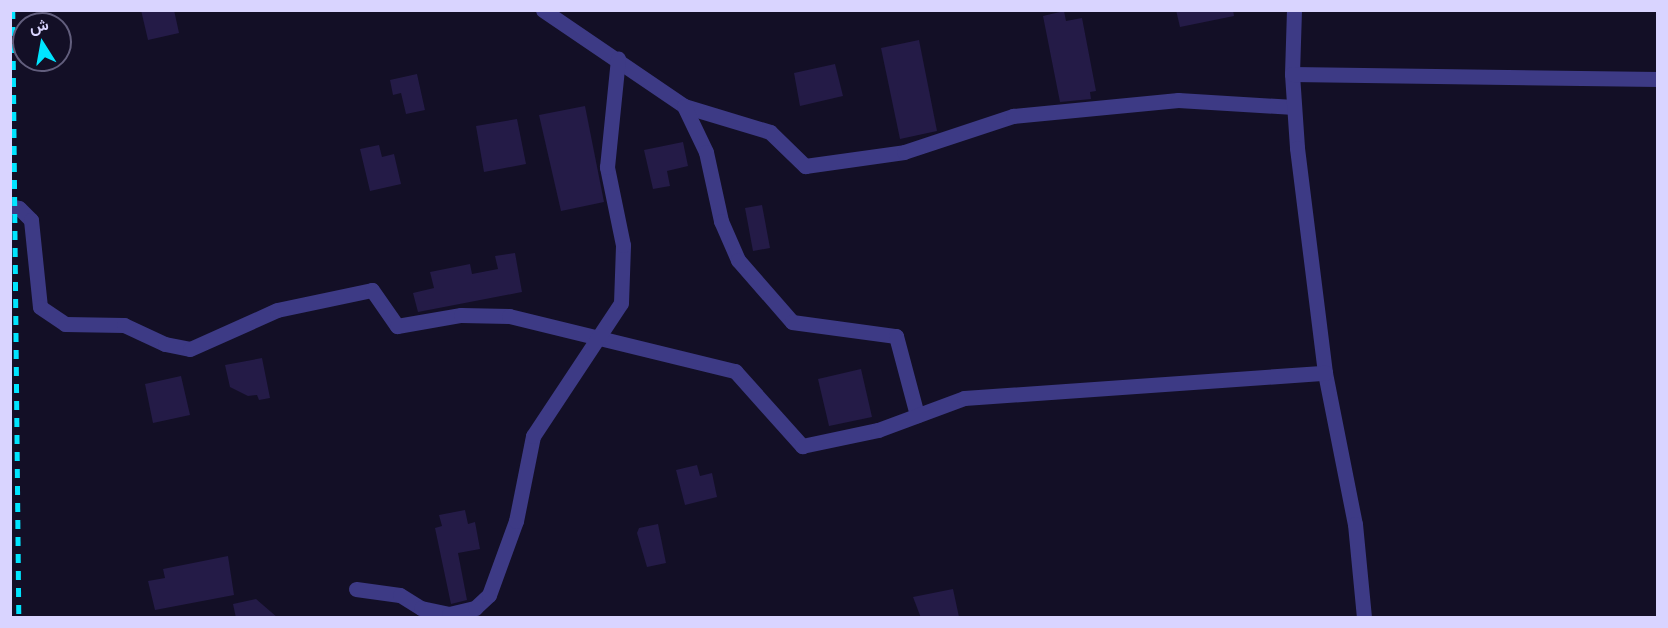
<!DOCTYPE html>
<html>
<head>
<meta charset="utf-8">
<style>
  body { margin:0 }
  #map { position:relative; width:1668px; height:628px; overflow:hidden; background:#130f26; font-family:Cabin,Vazirmatn,sans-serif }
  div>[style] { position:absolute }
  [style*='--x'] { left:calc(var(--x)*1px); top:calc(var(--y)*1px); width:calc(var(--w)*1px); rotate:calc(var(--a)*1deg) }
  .building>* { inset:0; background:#241b47 }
  .minor>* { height:15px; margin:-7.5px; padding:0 7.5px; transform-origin:7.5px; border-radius:7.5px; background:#3d3a85 }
  .rail>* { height:4.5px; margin-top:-2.25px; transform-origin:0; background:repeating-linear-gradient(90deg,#00e5ff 0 9px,transparent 0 17px) }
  span { translate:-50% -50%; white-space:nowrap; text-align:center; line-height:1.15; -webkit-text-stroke:4.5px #130f26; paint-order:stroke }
  .frame { position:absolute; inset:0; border:12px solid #d9d4ff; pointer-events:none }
  .north { position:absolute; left:12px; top:12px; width:60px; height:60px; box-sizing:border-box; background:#130f26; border:2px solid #625e7d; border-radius:50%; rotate:349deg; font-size:16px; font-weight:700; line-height:24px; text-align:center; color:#d9d4ff }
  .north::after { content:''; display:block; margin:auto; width:21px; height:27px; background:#00e5ff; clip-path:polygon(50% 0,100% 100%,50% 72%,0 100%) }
</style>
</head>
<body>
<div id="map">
  <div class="building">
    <i style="clip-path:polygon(141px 10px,174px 10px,179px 33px,148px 40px)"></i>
    <i style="clip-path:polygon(1176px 10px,1233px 10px,1234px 16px,1180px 27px)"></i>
    <i style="clip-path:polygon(1064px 11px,1066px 21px,1082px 18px,1096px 91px,1090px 92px,1091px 99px,1060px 102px,1043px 16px)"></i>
    <i style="clip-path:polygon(919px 40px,937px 131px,900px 139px,881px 48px)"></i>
    <i style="clip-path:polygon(835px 64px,843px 96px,800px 106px,794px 73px)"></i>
    <i style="clip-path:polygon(417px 74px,425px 110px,406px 114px,401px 93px,393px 95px,390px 80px)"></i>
    <i style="clip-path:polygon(585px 106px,604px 202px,561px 211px,539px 115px)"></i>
    <i style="clip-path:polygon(517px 119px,526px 164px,484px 172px,476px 126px)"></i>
    <i style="clip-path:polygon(683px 142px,688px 166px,667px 171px,670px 186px,653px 189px,644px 150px)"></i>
    <i style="clip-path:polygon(379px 145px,382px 157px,394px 154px,401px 184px,370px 191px,360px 149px)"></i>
    <i style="clip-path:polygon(762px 205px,770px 248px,753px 251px,745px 208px)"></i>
    <i style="clip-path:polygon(515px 253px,522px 292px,418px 312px,413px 293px,434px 288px,430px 272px,470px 264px,472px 274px,498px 269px,495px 256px)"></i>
    <i style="clip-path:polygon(262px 358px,270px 398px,259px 400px,257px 395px,248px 396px,230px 387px,225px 365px)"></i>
    <i style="clip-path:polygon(861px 369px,872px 417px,829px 426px,818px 379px)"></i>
    <i style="clip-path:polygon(181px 376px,190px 415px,153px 423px,145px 384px)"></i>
    <i style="clip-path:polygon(697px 465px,700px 476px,712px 473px,717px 497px,685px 505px,676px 470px)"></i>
    <i style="clip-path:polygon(465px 510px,468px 524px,475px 522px,480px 549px,458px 553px,467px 600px,451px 604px,435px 528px,442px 526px,439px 515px)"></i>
    <i style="clip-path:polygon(658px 524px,666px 563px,647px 567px,637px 533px,639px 528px)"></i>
    <i style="clip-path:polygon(228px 556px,234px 595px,155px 610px,148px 581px,165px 578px,163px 569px)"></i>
    <i style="clip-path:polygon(953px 589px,959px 617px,921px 618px,913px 597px)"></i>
    <i style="clip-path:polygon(256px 599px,278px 618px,236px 618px,233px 604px)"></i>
  </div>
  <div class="minor">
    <i style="--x:543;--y:10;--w:171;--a:34.2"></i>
    <i style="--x:684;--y:106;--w:90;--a:16.8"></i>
    <i style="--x:770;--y:132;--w:49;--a:44.2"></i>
    <i style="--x:805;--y:166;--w:100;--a:-8"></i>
    <i style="--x:904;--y:152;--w:115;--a:-18.3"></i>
    <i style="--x:1013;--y:116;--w:166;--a:-5.5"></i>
    <i style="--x:1178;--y:100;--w:116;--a:3.5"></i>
    <i style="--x:1294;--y:10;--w:64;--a:91.8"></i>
    <i style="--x:1292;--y:74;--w:74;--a:86.1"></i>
    <i style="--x:1297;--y:148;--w:227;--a:82.9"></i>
    <i style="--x:1325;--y:373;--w:154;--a:78.8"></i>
    <i style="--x:1355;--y:524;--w:94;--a:84.5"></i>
    <i style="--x:1292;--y:74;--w:366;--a:0.8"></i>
    <i style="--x:684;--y:106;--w:51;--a:64.4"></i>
    <i style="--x:706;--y:152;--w:71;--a:77.7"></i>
    <i style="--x:721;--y:221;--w:43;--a:66.4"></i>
    <i style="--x:738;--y:260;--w:82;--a:48.9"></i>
    <i style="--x:792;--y:322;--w:105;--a:7.7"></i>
    <i style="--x:896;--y:336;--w:82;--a:75.1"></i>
    <i style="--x:10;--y:206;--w:9;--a:13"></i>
    <i style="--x:19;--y:208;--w:17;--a:45"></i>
    <i style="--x:31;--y:220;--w:87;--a:84.1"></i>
    <i style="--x:40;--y:307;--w:30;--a:34"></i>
    <i style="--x:65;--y:324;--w:59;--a:1"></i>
    <i style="--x:124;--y:325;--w:45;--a:24.9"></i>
    <i style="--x:165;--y:344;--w:25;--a:11"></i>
    <i style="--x:190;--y:349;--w:95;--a:-24.1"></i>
    <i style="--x:277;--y:310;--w:97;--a:-11.9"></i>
    <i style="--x:372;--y:290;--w:44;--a:55.2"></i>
    <i style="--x:397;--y:326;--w:65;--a:-9.8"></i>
    <i style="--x:461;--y:315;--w:48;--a:1.2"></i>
    <i style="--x:509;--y:316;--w:233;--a:13.7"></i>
    <i style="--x:735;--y:371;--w:101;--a:48.2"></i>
    <i style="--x:802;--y:446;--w:78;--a:-11.9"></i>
    <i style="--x:878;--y:430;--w:92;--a:-20.4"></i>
    <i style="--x:964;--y:398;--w:362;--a:-4"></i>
    <i style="--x:356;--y:589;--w:44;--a:7.8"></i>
    <i style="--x:400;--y:595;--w:25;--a:32"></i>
    <i style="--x:421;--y:608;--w:29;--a:12"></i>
    <i style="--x:449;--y:614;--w:27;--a:-13"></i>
    <i style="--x:475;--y:608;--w:19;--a:-43"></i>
    <i style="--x:489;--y:595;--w:79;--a:-70"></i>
    <i style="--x:516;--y:521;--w:87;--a:-78.7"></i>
    <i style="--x:533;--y:436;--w:159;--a:-56.5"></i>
    <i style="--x:621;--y:303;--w:58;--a:-88"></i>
    <i style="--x:623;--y:245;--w:80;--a:-101.6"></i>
    <i style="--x:607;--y:167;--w:109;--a:-84.2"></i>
  </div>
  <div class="rail">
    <i style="--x:13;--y:10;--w:608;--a:89.43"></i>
  </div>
  <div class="frame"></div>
  <div class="north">ش</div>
</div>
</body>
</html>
